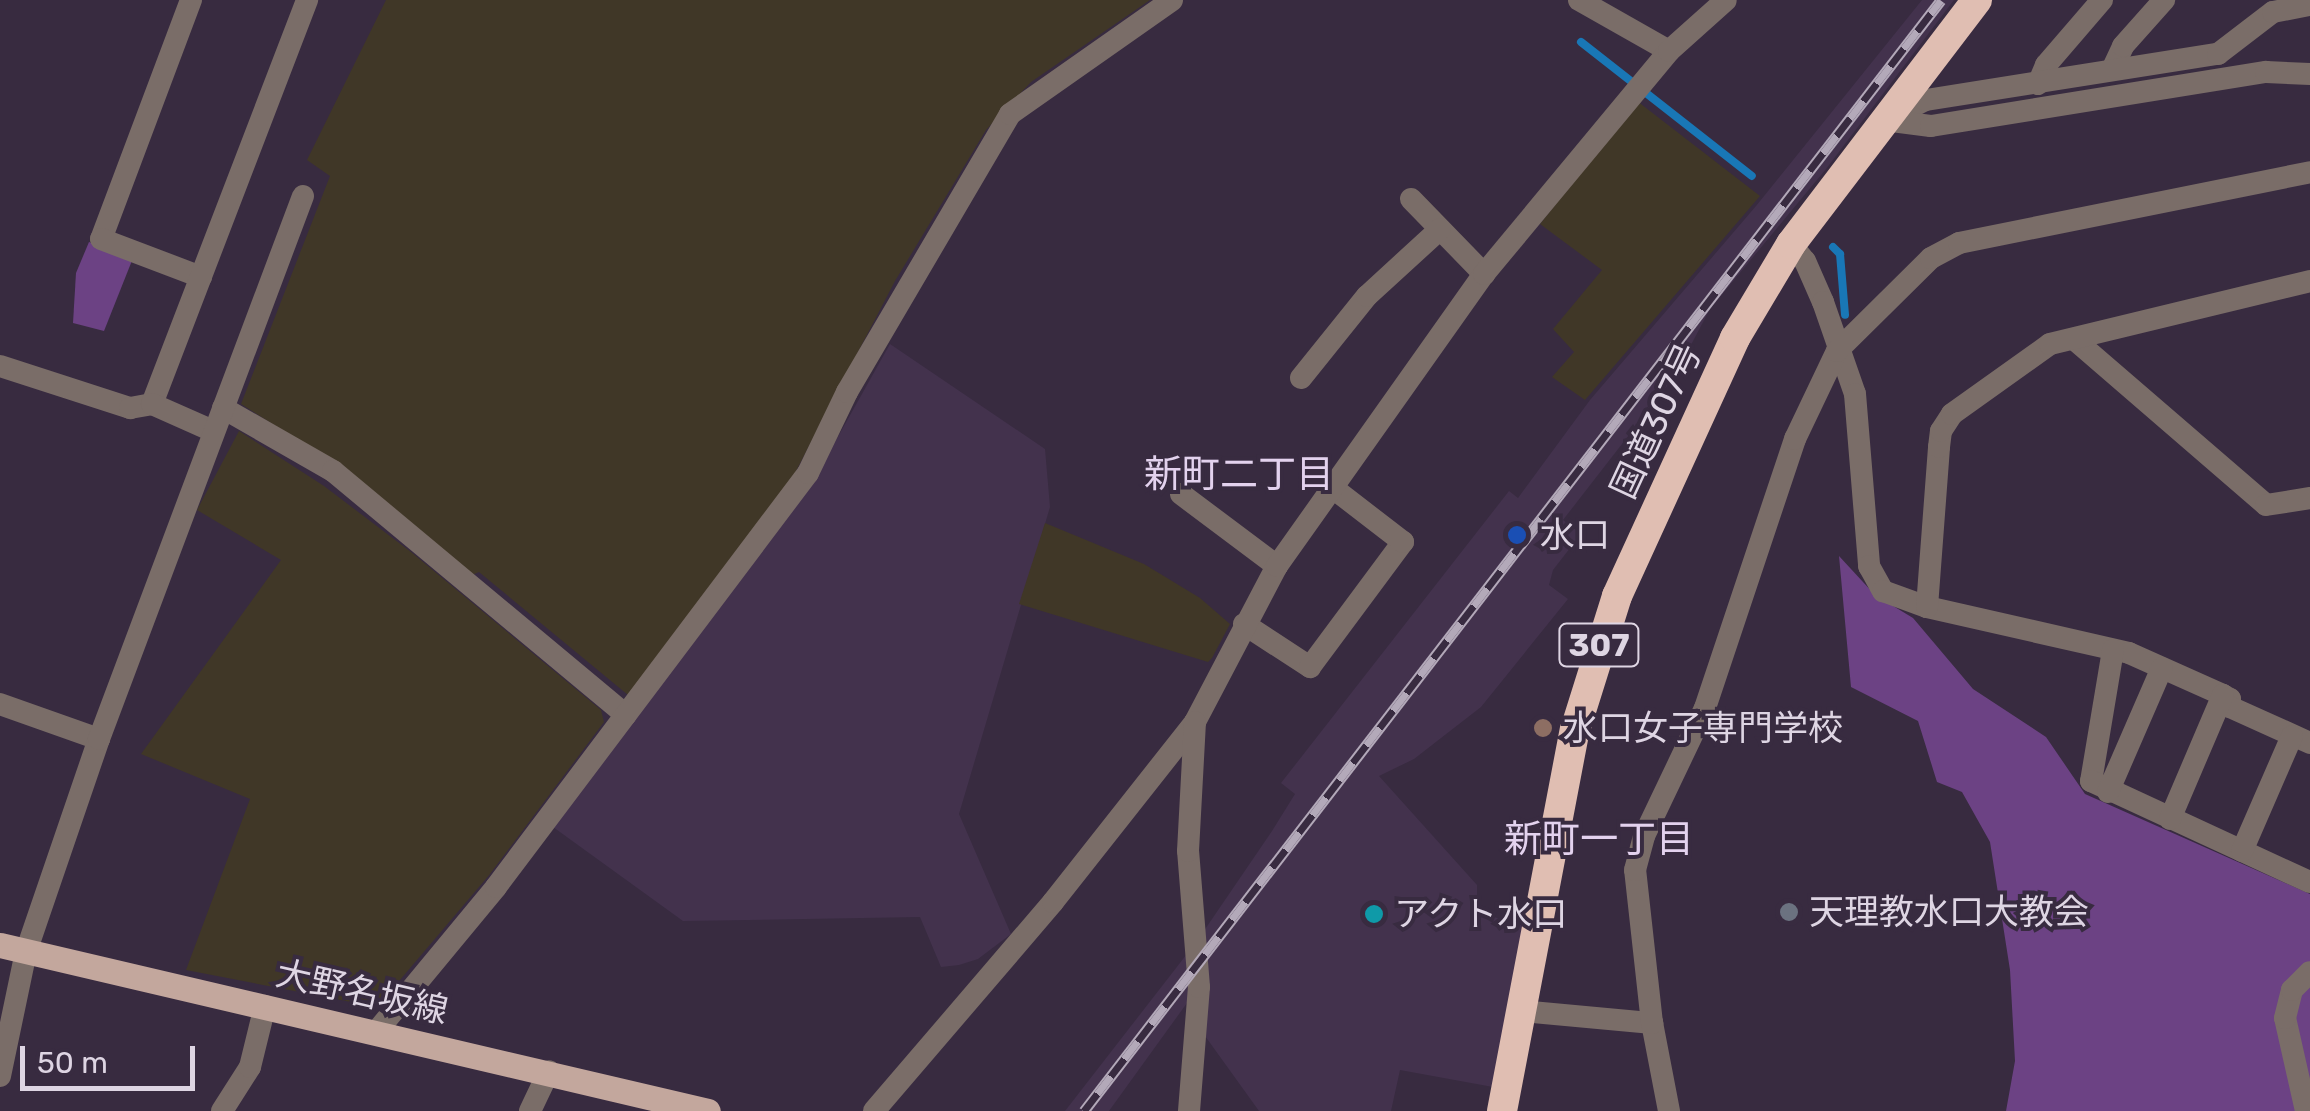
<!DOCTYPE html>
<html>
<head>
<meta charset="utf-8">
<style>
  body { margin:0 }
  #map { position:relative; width:2310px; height:1111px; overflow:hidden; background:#382b40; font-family:Rubik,"Noto Sans JP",sans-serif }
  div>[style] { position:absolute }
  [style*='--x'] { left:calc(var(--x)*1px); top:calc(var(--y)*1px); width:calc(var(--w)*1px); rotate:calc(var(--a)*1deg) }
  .built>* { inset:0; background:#43324d }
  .industrial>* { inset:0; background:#403727 }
  .green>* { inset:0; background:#6c4284 }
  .stream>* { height:8px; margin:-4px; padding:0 4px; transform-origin:4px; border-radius:4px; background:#1977b6 }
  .minor>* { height:22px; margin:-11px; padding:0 11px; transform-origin:11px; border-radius:11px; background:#7a6d68 }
  .major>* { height:25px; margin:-12.5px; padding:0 12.5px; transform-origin:12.5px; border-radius:12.5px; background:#c3a79d }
  .highway>* { height:30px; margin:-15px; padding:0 15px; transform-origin:15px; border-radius:15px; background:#e0beb2 }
  .rail>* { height:11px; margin-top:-5.5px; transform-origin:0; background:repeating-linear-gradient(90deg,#382b40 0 22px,#b3a9b9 0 44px); box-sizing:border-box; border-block:2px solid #b3a9b9 }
  .dots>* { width:28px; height:28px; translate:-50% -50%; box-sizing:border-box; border:5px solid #382b40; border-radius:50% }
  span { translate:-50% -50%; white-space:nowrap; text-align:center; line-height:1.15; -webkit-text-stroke:8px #382b40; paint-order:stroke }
  .shield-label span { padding:2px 8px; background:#382b40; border:2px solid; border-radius:8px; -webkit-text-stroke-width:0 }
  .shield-label { font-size:32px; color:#ded5e3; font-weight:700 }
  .street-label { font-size:35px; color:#ded5e3 }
  .poi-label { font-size:35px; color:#ded5e3 }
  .left { translate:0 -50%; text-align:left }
  .neighbourhood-label { font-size:38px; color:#e3d2ee }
  .scale { position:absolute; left:20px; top:1046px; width:175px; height:45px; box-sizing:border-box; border:5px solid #ded5e3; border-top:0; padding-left:12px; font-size:30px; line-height:35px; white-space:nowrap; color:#ded5e3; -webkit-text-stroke:8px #382b40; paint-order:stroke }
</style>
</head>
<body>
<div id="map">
  <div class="built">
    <i style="clip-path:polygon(1922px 0,1954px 0,1826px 169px,1710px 309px,1674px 377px,1563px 520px,1581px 534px,1553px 570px,1549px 585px,1568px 599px,1481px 707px,1414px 759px,1379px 776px,1477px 885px,1477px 912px,1528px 927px,1493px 1087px,1400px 1070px,1391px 1111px,1259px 1111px,1200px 1029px,1200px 985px,1109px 1111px,1065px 1111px,1197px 941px,1272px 831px,1295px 794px,1281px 783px,1509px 491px,1518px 498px,1590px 400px,1756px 206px)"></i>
    <i style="clip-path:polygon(890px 344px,1045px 449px,1050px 507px,959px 814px,1011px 934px,978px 959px,959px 965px,941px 967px,920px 917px,683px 921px,553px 827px,812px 483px)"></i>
  </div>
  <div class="industrial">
    <i style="clip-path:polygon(386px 0,1150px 0,1031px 82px,986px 130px,895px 281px,783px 496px,628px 695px,479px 572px,472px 575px,340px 467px,241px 404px,330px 176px,307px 160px)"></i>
    <i style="clip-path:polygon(1637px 101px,1760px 196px,1585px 400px,1552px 377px,1574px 352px,1553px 329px,1602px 270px,1540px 224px)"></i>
    <i style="clip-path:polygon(239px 431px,324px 486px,411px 552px,601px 710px,604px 722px,490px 874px,377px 1007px,186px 970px,250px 799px,141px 754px,281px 560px,197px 510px)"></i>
    <i style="clip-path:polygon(1045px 523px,1144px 564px,1200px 598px,1230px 624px,1212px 658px,1208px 662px,1019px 604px)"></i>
  </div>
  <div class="green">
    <i style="clip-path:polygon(89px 242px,133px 258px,104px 331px,73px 323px,76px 273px)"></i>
    <i style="clip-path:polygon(1839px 556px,1875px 595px,1913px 618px,1973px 689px,2046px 737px,2085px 794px,2310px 894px,2310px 1111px,2006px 1111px,2015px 1061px,2010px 970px,1990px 842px,1962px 792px,1937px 782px,1918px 721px,1851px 687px)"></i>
  </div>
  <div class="stream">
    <i style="--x:1581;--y:42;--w:217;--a:38.1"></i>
    <i style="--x:1833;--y:247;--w:10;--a:45"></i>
    <i style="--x:1840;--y:254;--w:61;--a:85.3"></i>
  </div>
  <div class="minor">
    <i style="--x:191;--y:0;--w:255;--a:110.6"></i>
    <i style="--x:101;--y:239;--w:107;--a:20.8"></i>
    <i style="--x:1579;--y:0;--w:103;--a:29.5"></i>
    <i style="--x:2112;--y:70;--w:26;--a:-65"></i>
    <i style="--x:2123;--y:46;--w:62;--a:-48.3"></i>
    <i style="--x:2038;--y:84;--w:21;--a:-67"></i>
    <i style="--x:2046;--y:65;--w:86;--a:-49.3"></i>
    <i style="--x:1892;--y:117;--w:38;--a:-27"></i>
    <i style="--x:1926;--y:100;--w:296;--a:-9"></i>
    <i style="--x:2218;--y:54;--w:69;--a:-37.4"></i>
    <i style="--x:2273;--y:12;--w:38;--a:-11"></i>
    <i style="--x:1884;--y:120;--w:47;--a:7.3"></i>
    <i style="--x:1931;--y:126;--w:339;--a:-9.2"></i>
    <i style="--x:2266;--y:72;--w:44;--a:2.6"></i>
    <i style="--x:1411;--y:199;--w:105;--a:45.8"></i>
    <i style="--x:1791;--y:244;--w:22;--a:51"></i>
    <i style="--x:1805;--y:261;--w:45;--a:66.3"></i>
    <i style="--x:1823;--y:302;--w:97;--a:70.8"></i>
    <i style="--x:1855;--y:394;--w:173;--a:85.3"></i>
    <i style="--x:1869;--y:566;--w:29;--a:61"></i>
    <i style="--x:1883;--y:591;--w:47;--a:20"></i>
    <i style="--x:1927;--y:607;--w:207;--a:12.8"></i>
    <i style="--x:2129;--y:653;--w:103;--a:24.1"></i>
    <i style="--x:2223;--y:695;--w:8;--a:30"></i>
    <i style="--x:2230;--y:699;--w:8;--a:90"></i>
    <i style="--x:2230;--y:707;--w:88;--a:24.2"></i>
    <i style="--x:2075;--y:340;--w:252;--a:40.8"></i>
    <i style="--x:2266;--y:505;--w:45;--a:-9"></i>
    <i style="--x:0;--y:366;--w:137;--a:17.9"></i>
    <i style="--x:130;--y:408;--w:22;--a:-10"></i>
    <i style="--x:152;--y:404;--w:433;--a:-69"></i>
    <i style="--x:1301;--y:378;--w:105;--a:-51.2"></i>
    <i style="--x:1367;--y:296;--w:99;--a:-42.5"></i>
    <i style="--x:152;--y:404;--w:67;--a:23.9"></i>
    <i style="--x:223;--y:408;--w:127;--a:29.8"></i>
    <i style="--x:333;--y:471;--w:381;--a:39.8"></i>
    <i style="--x:1181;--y:494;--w:120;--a:36.9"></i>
    <i style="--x:1927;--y:607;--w:160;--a:-85.7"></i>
    <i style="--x:1939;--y:447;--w:16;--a:-83"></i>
    <i style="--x:1941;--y:431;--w:20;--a:-57"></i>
    <i style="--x:1952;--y:414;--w:120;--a:-35.5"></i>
    <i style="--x:2050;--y:344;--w:268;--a:-13.6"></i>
    <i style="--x:1244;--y:624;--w:79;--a:33.1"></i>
    <i style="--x:1310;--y:667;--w:156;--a:-53.4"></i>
    <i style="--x:1403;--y:542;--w:88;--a:-142.4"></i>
    <i style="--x:2113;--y:650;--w:133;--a:99.5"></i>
    <i style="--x:2091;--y:781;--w:241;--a:24.8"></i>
    <i style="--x:0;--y:704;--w:105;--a:19.5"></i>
    <i style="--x:2108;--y:792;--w:135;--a:-66.5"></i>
    <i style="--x:2170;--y:819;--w:135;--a:-66.9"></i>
    <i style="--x:2242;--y:851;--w:125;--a:-66.5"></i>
    <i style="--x:1522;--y:1011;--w:131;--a:5.3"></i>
    <i style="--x:377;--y:1031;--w:187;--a:-50.4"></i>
    <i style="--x:496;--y:887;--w:518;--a:-53"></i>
    <i style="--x:808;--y:473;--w:90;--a:-64.3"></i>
    <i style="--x:847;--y:392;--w:322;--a:-59.6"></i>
    <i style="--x:1010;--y:114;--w:198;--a:-35.1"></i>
    <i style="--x:0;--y:1076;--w:127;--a:-78.2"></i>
    <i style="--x:26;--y:952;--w:225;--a:-71.1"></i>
    <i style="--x:99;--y:739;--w:580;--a:-69.41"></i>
    <i style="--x:222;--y:1111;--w:52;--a:-57.5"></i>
    <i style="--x:250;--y:1067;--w:63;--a:-76.2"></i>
    <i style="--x:530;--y:1111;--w:44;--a:-64.6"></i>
    <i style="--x:874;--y:1111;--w:275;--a:-49.4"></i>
    <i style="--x:1053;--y:902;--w:229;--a:-51.7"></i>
    <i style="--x:1195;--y:722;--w:176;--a:-62.3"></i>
    <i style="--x:1277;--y:566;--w:358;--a:-54.7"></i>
    <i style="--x:1484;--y:274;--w:290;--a:-50.3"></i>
    <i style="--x:1669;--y:51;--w:76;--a:-41.8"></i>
    <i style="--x:1189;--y:1111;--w:124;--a:-85.4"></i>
    <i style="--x:1199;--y:987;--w:136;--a:-94.6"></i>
    <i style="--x:1188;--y:851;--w:129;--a:-86.9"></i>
    <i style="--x:1669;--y:1111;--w:90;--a:-100.9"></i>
    <i style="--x:1652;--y:1023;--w:154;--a:-96.3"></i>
    <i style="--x:1635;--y:870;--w:35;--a:-75"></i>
    <i style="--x:1644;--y:836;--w:142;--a:-64.5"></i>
    <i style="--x:1705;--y:708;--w:284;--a:-71.5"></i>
    <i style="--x:1795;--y:439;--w:98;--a:-64.5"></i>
    <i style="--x:1837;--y:351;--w:132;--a:-44.7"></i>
    <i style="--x:1931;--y:258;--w:32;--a:-28"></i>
    <i style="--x:1959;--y:243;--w:358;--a:-11.4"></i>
    <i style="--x:2306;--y:1111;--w:95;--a:-102.7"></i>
    <i style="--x:2285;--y:1018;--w:29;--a:-76"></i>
    <i style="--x:2292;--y:990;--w:25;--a:-45"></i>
  </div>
  <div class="major">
    <i style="--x:0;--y:945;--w:727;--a:13.2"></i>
  </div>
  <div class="highway">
    <i style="--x:1502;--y:1111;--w:388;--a:-79.2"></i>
    <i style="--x:1575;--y:730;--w:140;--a:-72.6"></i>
    <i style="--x:1617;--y:596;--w:284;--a:-65.4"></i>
    <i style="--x:1735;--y:338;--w:109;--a:-59.2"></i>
    <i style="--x:1791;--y:244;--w:307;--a:-52.7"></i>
  </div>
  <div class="rail">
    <i style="--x:1084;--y:1111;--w:1403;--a:-52.35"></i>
  </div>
  <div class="dots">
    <i style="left:1517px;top:535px;background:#1a4fb4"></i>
    <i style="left:1543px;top:728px;background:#8d6e63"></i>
    <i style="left:1789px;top:912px;background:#6b7280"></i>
    <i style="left:1374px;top:914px;background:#0f9aa8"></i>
  </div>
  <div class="shield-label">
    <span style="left:1599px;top:645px">307</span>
  </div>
  <div class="street-label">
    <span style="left:1656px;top:421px;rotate:-65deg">国道307号</span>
    <span style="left:362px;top:992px;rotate:13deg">大野名坂線</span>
  </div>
  <div class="poi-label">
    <span class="left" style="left:1540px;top:535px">水口</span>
    <span class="left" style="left:1563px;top:728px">水口女子専門学校</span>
    <span class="left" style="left:1809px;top:912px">天理教水口大教会</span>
    <span class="left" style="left:1394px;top:914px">アクト水口</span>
  </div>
  <div class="neighbourhood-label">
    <span style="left:1239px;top:475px">新町二丁目</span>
    <span style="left:1599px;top:840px">新町一丁目</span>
  </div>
  <div class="scale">50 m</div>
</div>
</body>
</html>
